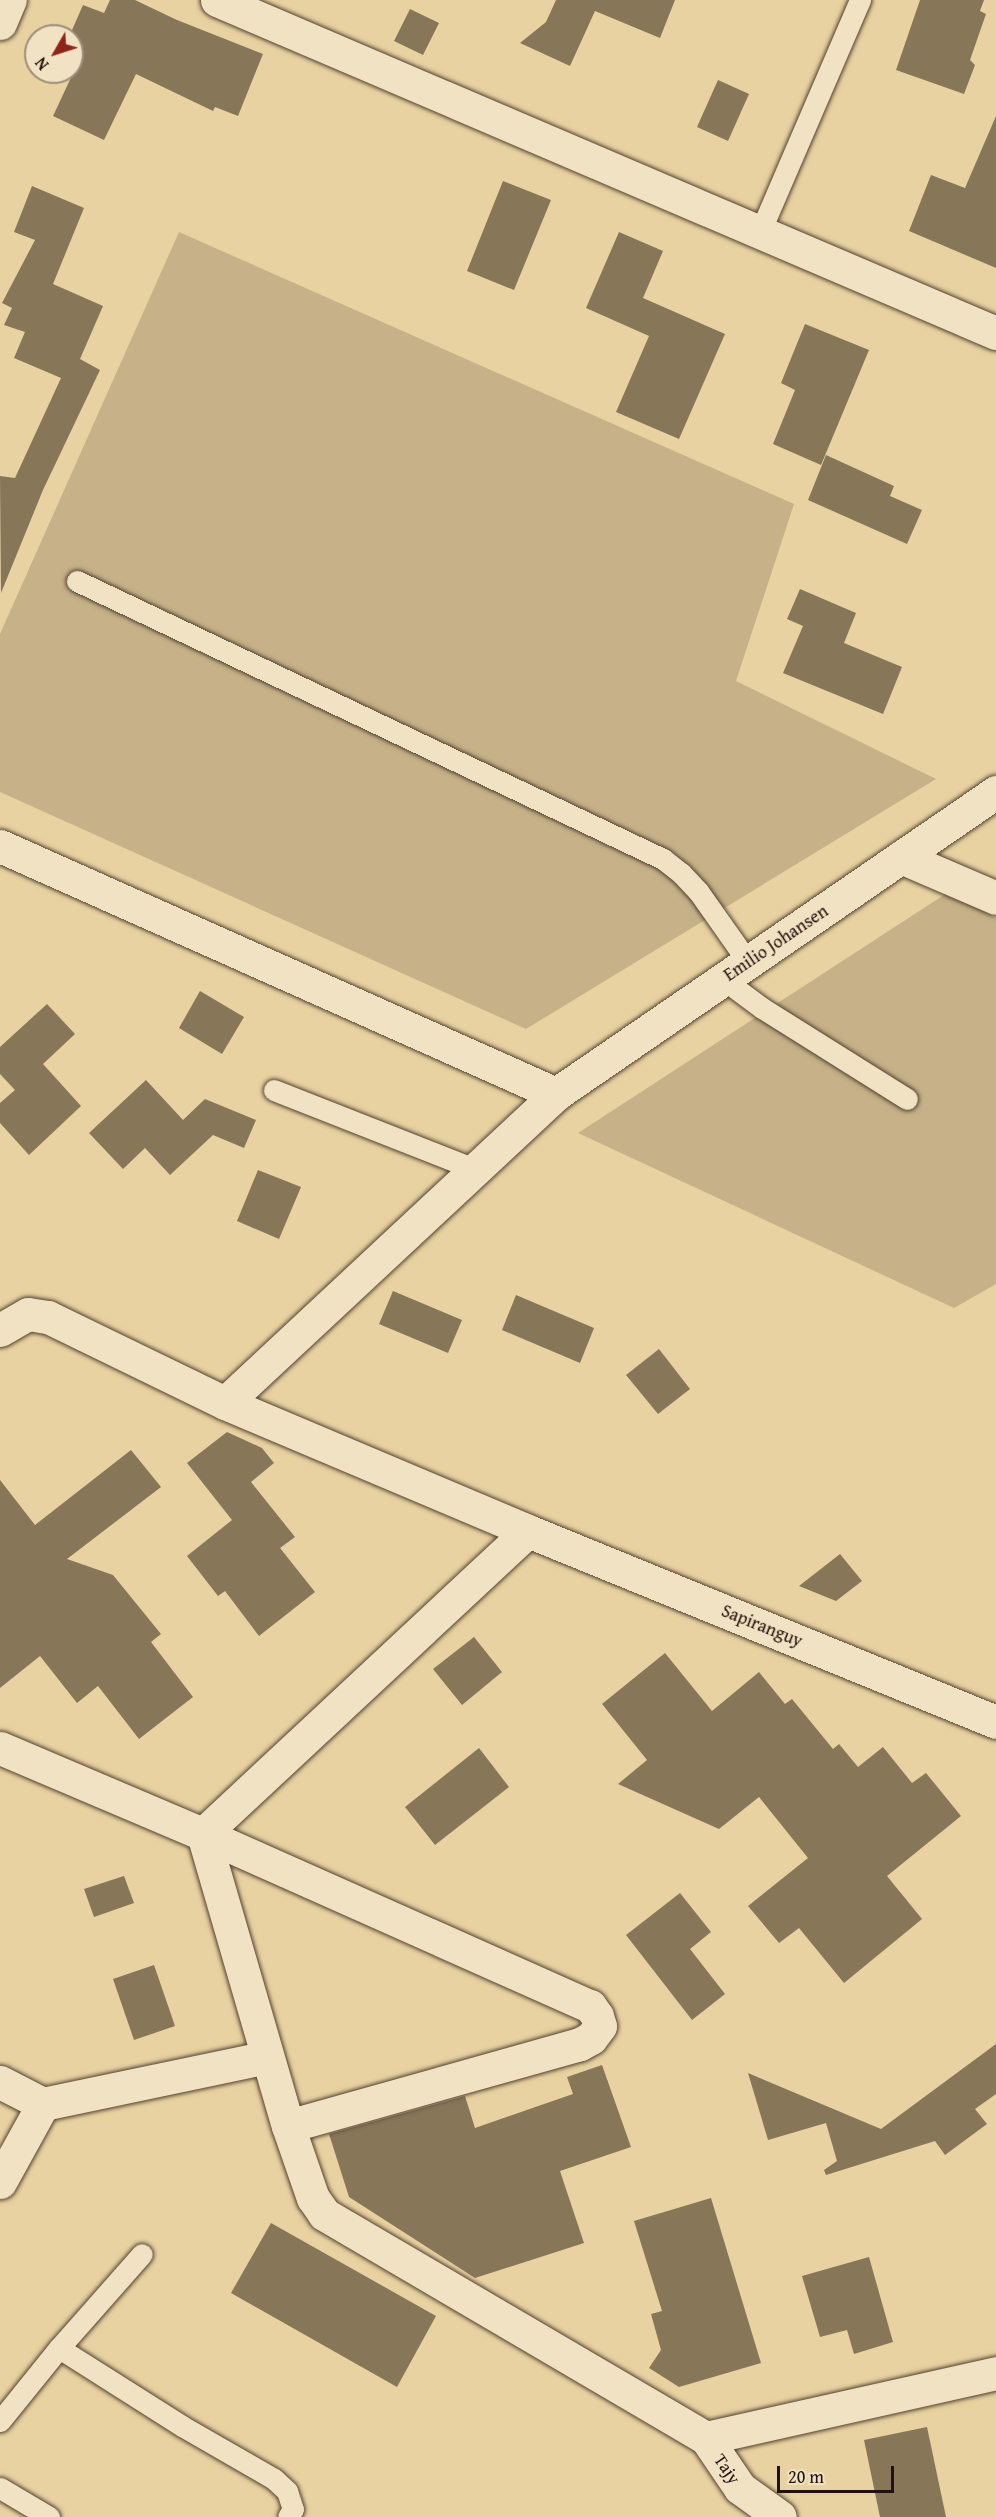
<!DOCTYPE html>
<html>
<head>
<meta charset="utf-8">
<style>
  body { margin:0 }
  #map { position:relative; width:996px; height:2517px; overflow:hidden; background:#e8d2a1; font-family:"Gentium Book Plus",serif }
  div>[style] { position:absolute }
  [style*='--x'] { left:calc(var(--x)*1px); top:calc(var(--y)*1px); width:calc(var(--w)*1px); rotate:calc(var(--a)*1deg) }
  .green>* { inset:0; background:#c6b188 }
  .building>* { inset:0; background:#887659 }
  .roads { filter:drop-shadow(0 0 2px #534231) drop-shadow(0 0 2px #534231) }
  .lane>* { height:21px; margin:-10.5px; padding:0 10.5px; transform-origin:10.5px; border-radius:10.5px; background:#f0e2c2 }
  .street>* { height:33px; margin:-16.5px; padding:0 16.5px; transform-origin:16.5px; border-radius:16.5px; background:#f0e2c2 }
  span { translate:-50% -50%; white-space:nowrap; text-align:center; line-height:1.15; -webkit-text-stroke:6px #f0e2c2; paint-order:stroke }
  .street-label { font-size:18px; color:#21120c }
  .north { position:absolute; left:24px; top:24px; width:60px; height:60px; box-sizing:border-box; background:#f0e2c2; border:2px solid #9d8f79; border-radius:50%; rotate:231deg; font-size:16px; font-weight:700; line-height:24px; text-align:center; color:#21120c }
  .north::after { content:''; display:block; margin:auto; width:21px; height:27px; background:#8f2418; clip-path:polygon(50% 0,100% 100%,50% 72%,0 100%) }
  .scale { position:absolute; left:777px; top:2466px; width:117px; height:27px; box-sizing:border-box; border:3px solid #21120c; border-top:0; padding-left:8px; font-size:18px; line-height:21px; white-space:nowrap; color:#21120c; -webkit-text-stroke:4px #f0e2c2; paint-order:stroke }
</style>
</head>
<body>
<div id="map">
  <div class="green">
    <i style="clip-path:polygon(179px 232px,794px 504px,736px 681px,936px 779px,526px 1029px,0 792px,0 634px)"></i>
    <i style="clip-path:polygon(947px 893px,996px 918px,996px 1284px,954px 1308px,578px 1133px)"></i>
  </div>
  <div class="building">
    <i style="clip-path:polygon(110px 0,135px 0,177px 20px,263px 54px,238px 116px,215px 107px,213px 111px,136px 74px,104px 140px,53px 116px,83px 52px,72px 47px,72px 30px,83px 5px,104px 13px)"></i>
    <i style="clip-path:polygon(556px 0,675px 0,660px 38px,595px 11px,570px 66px,520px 43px,546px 22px)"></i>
    <i style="clip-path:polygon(920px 0,984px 0,980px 11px,986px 14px,970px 60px,975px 65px,964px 94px,896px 70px)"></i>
    <i style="clip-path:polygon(410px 9px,439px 23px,423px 55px,394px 41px)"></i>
    <i style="clip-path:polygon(718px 80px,749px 94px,728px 141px,697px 127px)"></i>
    <i style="clip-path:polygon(996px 116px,996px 268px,909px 231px,931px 175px,965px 188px)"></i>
    <i style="clip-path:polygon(503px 181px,551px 200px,514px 290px,467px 271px)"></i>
    <i style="clip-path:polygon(32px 186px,84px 208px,53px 284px,103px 306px,80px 359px,100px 370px,43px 490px,1px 593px,0 476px,15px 478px,61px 378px,14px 358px,25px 332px,4px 325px,12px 308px,2px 303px,35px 240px,14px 232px)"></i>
    <i style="clip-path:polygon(619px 232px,663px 251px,643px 298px,725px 334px,679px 439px,616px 412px,649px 336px,586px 308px)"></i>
    <i style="clip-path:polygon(805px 324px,869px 350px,821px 465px,773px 444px,795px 390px,781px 383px)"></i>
    <i style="clip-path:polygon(826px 455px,894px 486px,890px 496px,922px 510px,907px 544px,808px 500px)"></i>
    <i style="clip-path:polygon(800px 589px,856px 613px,844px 643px,902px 667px,883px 714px,783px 673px,803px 626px,787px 619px)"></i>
    <i style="clip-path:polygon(200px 991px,244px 1017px,222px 1054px,179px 1028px)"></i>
    <i style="clip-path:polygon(47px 1004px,75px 1034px,43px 1064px,81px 1106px,29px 1155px,0 1123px,0 1103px,15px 1090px,0 1074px,0 1047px)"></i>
    <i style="clip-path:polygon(146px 1080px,183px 1120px,205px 1099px,256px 1120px,244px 1148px,213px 1135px,170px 1175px,145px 1148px,123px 1169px,89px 1133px)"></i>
    <i style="clip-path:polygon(258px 1170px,301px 1187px,279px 1239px,237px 1221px)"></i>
    <i style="clip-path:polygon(393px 1291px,462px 1320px,448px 1353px,379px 1324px)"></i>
    <i style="clip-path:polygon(516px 1295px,594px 1328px,580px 1363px,502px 1330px)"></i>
    <i style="clip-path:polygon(659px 1349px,690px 1389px,658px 1414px,626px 1375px)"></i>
    <i style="clip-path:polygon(227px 1432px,262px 1448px,274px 1463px,251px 1482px,295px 1537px,280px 1548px,315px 1592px,259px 1636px,225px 1591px,218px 1596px,187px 1556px,232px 1520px,187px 1463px)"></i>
    <i style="clip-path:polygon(131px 1450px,161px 1487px,67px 1559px,113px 1575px,161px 1634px,151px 1642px,193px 1697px,139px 1739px,98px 1686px,77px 1703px,40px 1656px,0 1688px,0 1480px,35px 1525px)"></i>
    <i style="clip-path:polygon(840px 1554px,862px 1581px,836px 1601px,799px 1586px)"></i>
    <i style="clip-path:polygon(474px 1637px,502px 1672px,462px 1705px,433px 1669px)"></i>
    <i style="clip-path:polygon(665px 1653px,712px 1711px,759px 1672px,785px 1704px,792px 1699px,833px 1749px,839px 1744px,858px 1767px,883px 1747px,912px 1783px,926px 1773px,961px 1816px,887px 1876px,922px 1919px,844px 1983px,799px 1928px,779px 1943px,748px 1906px,808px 1858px,759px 1797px,719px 1829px,618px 1784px,647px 1760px,602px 1704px)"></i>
    <i style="clip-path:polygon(479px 1748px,509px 1787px,435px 1845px,405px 1807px)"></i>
    <i style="clip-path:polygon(124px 1876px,134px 1903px,94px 1917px,84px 1889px)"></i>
    <i style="clip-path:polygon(680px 1893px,711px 1932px,690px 1949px,725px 1994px,692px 2020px,626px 1935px)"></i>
    <i style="clip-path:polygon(154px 1965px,175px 2026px,134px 2040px,113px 1979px)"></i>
    <i style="clip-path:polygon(996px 2044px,996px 2094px,975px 2109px,987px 2124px,945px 2155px,935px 2141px,826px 2175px,824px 2170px,837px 2161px,826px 2123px,768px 2140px,748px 2073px,881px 2129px)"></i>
    <i style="clip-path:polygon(602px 2065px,631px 2147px,560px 2171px,584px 2243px,475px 2278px,349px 2197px,329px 2134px,465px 2096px,475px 2128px,573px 2094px,567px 2077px)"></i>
    <i style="clip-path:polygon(711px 2198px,761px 2363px,679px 2387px,649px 2368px,661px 2350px,651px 2314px,662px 2311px,634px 2221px)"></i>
    <i style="clip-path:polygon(271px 2223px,436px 2316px,397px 2387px,231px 2293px)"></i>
    <i style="clip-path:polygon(869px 2257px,893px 2342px,854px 2354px,847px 2330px,820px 2337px,802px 2276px)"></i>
    <i style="clip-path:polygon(927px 2427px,946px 2517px,880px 2517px,864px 2440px)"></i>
  </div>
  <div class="roads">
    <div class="lane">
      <i style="--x:760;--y:232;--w:253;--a:-66.7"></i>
      <i style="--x:77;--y:581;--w:649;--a:25.38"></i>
      <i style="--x:663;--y:859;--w:23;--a:38"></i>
      <i style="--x:681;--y:873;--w:25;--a:47"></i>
      <i style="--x:698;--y:891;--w:87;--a:54.8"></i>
      <i style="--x:723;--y:979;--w:49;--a:36.6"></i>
      <i style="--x:762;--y:1008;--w:171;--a:32.1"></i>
      <i style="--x:274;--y:1090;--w:216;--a:21.5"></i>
      <i style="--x:59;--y:2348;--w:125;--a:-48.6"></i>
      <i style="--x:0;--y:2421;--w:94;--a:-51.1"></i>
      <i style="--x:59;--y:2348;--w:146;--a:32.4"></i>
      <i style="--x:182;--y:2426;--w:106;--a:29.9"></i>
      <i style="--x:274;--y:2479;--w:18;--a:43"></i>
      <i style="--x:287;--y:2491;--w:19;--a:72"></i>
      <i style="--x:293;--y:2509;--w:9;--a:122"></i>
      <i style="--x:0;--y:2488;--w:57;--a:30.6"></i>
    </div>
    <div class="street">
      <i style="--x:217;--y:0;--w:847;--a:23.15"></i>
      <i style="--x:0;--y:23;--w:25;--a:-67"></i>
      <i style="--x:0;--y:846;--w:609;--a:24.04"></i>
      <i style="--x:901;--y:857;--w:103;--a:23.3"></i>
      <i style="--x:0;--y:1330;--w:32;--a:-30"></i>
      <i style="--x:28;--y:1314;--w:20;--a:9"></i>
      <i style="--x:48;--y:1317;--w:197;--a:25.9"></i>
      <i style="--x:225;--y:1403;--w:329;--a:22.9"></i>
      <i style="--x:528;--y:1531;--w:505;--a:22.2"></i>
      <i style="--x:225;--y:1403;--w:453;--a:-43"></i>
      <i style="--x:556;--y:1094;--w:534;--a:-34.46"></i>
      <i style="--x:0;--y:1748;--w:220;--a:23"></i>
      <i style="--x:203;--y:1834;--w:424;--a:24"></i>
      <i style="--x:590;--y:2006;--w:12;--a:55"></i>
      <i style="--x:597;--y:2016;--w:10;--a:73"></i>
      <i style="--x:600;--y:2026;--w:15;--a:127"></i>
      <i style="--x:591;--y:2038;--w:13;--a:151"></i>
      <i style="--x:580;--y:2044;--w:303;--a:164.3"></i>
      <i style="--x:203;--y:1834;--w:304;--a:73.8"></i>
      <i style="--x:288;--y:2126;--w:76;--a:70.9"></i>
      <i style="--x:313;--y:2198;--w:19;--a:55"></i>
      <i style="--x:324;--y:2214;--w:443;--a:30.4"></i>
      <i style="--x:706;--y:2438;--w:297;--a:-12.6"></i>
      <i style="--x:203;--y:1834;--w:444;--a:-43"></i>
      <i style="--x:0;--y:2082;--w:48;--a:27.1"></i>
      <i style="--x:43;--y:2104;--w:229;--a:-11.8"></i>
      <i style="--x:0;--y:2182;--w:89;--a:-61.1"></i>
      <i style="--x:706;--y:2438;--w:60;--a:55.8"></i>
      <i style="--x:740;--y:2488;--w:49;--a:35.9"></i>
    </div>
  </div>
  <div class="street-label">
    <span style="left:776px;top:943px;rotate:-34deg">Emilio Johansen</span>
    <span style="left:762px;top:1626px;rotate:22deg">Sapiranguy</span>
    <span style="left:727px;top:2469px;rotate:55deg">Tajy</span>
  </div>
  <div class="north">N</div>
  <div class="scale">20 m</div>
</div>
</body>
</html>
